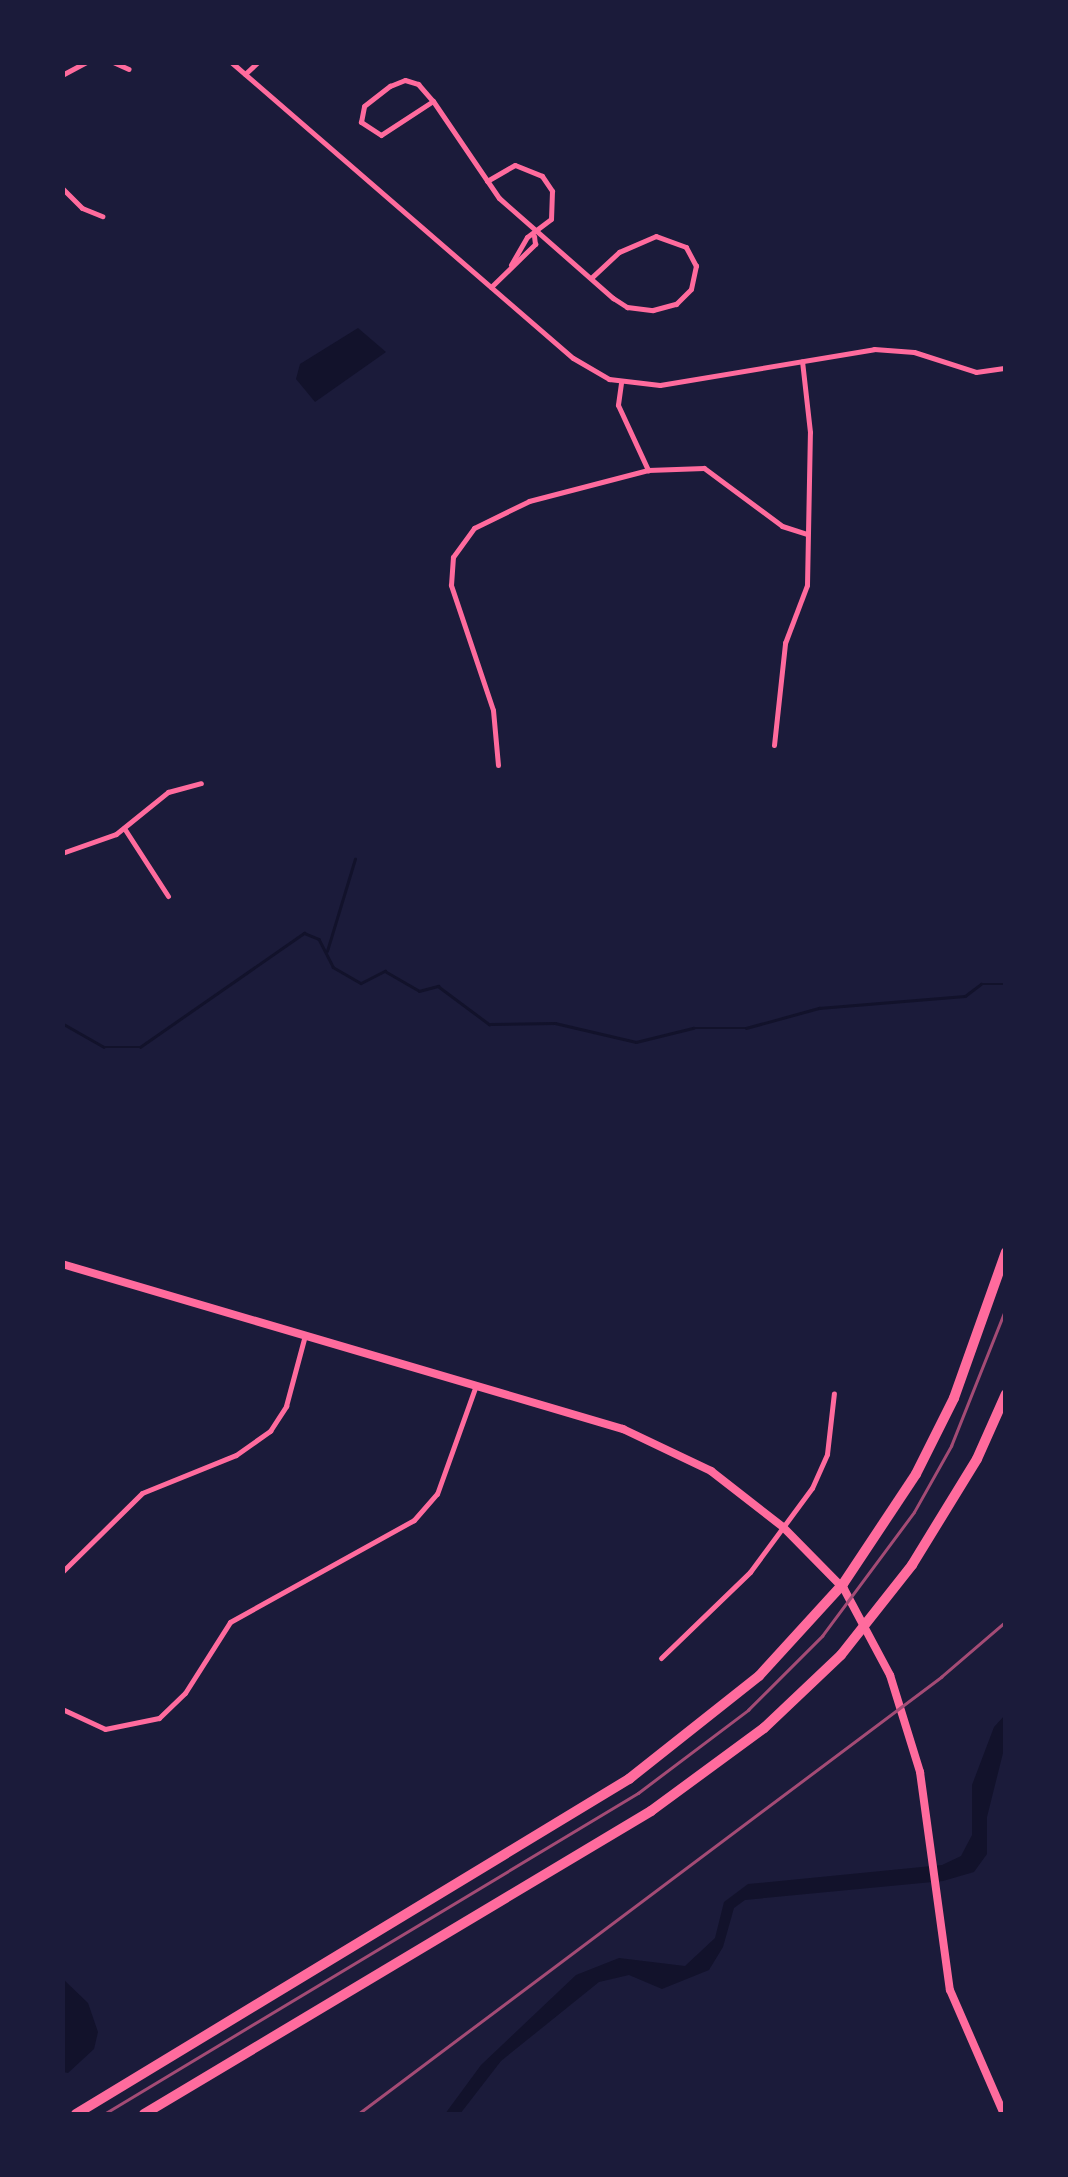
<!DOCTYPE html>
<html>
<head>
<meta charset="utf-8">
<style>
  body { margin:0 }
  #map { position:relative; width:1068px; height:2177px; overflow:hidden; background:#1b1b3a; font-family:Inter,sans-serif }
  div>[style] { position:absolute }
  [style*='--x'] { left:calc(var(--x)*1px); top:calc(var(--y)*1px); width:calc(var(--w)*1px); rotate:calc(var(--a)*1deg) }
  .water>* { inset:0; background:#12122b }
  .stream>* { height:2.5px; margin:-1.25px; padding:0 1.25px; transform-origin:1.25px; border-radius:1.25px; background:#12122b }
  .minor>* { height:5px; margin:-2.5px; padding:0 2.5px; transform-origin:2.5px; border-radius:2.5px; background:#ff6b9d }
  .secondary>* { height:8px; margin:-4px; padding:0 4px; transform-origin:4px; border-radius:4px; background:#ff6b9d }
  .motorway>* { height:10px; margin:-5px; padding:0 5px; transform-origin:5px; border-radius:5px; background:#ff6b9d }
  .rail>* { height:2.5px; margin:-1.25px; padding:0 1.25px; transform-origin:1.25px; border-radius:1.25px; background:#a44b75 }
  span { translate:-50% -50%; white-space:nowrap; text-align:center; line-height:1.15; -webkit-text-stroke:9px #1b1b3a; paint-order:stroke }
  .frame { position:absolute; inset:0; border:65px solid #1b1b3a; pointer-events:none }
</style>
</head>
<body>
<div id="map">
  <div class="water">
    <i style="clip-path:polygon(358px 328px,386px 352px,315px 402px,296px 379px,300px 364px)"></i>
    <i style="clip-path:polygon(1005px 1715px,1005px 1745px,987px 1817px,987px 1854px,974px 1872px,943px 1881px,745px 1900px,734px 1908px,723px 1947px,709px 1970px,662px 1989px,629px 1975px,599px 1982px,501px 2061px,460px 2114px,445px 2114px,481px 2065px,576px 1975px,619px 1958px,685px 1966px,715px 1938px,724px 1902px,748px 1884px,942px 1865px,961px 1856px,972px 1835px,972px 1785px,994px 1727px)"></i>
    <i style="clip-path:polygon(62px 1978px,88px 2003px,98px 2032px,94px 2049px,68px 2073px,63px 2072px)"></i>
  </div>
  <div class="stream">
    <i style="--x:327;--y:951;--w:96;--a:-73.1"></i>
    <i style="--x:62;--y:1023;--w:48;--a:29.7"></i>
    <i style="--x:104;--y:1047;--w:36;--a:0"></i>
    <i style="--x:140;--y:1047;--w:200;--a:-34.8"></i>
    <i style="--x:304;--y:933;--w:16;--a:22"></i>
    <i style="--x:319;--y:939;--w:31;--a:63"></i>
    <i style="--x:333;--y:967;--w:32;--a:30"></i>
    <i style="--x:361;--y:983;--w:27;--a:-27"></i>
    <i style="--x:385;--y:971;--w:39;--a:30"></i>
    <i style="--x:419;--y:991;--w:20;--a:-15"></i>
    <i style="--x:438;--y:986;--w:64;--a:36.7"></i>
    <i style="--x:489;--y:1024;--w:66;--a:-0.9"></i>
    <i style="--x:555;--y:1023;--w:83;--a:13.2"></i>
    <i style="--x:636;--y:1042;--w:59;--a:-13.8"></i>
    <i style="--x:693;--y:1028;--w:53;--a:0"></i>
    <i style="--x:746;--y:1028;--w:76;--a:-15.3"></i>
    <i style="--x:819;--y:1008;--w:146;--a:-4.7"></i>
    <i style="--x:965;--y:996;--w:20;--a:-37"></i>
    <i style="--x:981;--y:984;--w:25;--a:0"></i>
  </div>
  <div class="minor">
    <i style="--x:113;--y:62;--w:17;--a:24"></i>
    <i style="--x:231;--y:62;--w:452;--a:40.9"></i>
    <i style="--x:573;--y:358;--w:42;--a:30.3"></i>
    <i style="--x:609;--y:379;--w:51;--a:6.7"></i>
    <i style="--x:660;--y:385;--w:217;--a:-9.5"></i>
    <i style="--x:874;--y:349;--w:40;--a:4.3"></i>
    <i style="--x:914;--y:352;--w:65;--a:17.9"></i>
    <i style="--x:976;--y:372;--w:30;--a:-8"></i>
    <i style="--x:245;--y:74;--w:18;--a:-43"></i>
    <i style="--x:62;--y:75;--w:27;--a:-28"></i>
    <i style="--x:433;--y:101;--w:62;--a:146.8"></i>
    <i style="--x:381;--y:135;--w:24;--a:-147"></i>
    <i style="--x:361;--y:122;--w:16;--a:-79"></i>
    <i style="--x:364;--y:106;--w:33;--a:-38"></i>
    <i style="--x:390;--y:86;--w:16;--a:-22"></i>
    <i style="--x:405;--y:80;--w:14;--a:17"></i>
    <i style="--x:418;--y:84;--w:23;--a:49"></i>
    <i style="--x:433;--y:101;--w:117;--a:55.8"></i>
    <i style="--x:499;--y:198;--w:152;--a:41.3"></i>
    <i style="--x:613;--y:298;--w:17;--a:33"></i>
    <i style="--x:627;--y:307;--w:26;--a:7"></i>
    <i style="--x:653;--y:310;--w:24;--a:-15"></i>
    <i style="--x:676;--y:304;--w:21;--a:-45"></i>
    <i style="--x:691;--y:289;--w:24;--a:-78"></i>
    <i style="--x:696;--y:266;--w:21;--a:-118"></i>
    <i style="--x:686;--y:247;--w:32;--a:-160"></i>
    <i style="--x:656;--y:236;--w:40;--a:156.6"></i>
    <i style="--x:619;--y:252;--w:38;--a:137"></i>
    <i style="--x:487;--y:181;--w:32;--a:-30"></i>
    <i style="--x:515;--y:165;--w:29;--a:22"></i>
    <i style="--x:542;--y:176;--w:18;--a:56"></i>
    <i style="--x:552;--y:191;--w:28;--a:92"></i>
    <i style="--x:551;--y:219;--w:30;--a:143"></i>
    <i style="--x:527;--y:237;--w:32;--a:120"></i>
    <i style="--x:62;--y:188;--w:28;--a:45"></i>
    <i style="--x:82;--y:208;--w:22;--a:22"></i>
    <i style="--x:491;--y:287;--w:62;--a:-44.3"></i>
    <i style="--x:535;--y:244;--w:8;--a:-97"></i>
    <i style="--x:621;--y:383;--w:22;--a:98"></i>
    <i style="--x:618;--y:405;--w:72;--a:65.2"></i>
    <i style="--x:648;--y:470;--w:56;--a:-2"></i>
    <i style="--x:704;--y:468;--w:97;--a:36.6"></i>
    <i style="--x:782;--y:526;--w:25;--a:18"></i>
    <i style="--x:774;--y:745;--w:103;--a:-83.8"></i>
    <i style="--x:785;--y:643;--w:62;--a:-69.2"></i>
    <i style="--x:807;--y:585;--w:153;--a:-88.9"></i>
    <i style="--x:810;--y:432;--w:71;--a:-96.4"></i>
    <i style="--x:498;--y:765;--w:55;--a:-95.2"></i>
    <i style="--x:493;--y:710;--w:132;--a:-108.6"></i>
    <i style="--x:451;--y:585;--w:28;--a:-86"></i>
    <i style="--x:453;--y:557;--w:36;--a:-54"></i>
    <i style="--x:474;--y:528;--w:61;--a:-26.1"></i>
    <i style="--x:529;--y:501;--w:123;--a:-14.6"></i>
    <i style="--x:124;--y:828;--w:81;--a:57.1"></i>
    <i style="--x:62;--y:853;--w:57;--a:-19.4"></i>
    <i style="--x:116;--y:834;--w:67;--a:-38.9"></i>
    <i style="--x:168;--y:792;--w:34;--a:-15"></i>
    <i style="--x:62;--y:1572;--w:112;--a:-44.6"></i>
    <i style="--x:142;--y:1493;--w:101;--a:-22"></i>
    <i style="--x:236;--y:1455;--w:42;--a:-35.2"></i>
    <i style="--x:270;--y:1431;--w:30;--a:-57"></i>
    <i style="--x:286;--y:1406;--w:73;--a:-75"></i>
    <i style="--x:661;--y:1658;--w:124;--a:-44"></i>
    <i style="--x:750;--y:1572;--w:104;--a:-53.6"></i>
    <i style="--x:812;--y:1488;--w:37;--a:-66"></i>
    <i style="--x:827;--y:1454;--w:61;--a:-83.5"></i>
    <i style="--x:62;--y:1709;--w:47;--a:24.9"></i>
    <i style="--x:105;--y:1729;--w:55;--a:-11.5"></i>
    <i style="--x:159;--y:1718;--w:36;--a:-44"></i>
    <i style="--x:185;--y:1693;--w:84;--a:-57.6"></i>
    <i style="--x:230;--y:1622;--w:210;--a:-29"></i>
    <i style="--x:414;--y:1520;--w:35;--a:-49"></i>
    <i style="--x:437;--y:1494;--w:116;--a:-70.3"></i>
  </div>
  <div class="secondary">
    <i style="--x:62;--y:1264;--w:585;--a:16.39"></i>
    <i style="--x:623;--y:1429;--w:98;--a:25.5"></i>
    <i style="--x:711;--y:1471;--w:91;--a:37.9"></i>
    <i style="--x:783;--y:1527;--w:87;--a:45.5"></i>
    <i style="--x:844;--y:1589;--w:98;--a:61.9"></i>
    <i style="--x:890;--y:1675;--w:102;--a:72.8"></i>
    <i style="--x:920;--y:1772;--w:220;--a:82.2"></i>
    <i style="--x:950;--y:1990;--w:135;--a:66.5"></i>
  </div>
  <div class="motorway">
    <i style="--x:76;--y:2114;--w:647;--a:-31.21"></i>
    <i style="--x:629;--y:1779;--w:166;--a:-38.4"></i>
    <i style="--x:759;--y:1676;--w:125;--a:-47.6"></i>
    <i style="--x:843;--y:1584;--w:132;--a:-56.4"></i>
    <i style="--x:916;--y:1474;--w:85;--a:-63.4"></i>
    <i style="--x:954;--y:1398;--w:155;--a:-70.4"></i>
    <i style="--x:144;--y:2114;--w:591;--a:-30.86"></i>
    <i style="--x:651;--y:1811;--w:140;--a:-36.3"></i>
    <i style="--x:764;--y:1728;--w:106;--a:-43.5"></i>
    <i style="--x:841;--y:1655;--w:115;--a:-51.7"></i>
    <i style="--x:912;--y:1565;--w:124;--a:-58.5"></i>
    <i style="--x:977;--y:1459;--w:71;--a:-66"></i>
  </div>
  <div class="rail">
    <i style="--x:104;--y:2114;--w:623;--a:-31.01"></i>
    <i style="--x:638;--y:1793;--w:138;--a:-37"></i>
    <i style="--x:748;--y:1710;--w:105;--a:-45"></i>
    <i style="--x:822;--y:1636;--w:154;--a:-53.4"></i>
    <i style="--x:914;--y:1512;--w:76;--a:-60.7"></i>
    <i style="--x:951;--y:1446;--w:149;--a:-68.3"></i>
    <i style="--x:358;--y:2114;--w:729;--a:-36.85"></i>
    <i style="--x:941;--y:1677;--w:86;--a:-40.7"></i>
  </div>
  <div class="frame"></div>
</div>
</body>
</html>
